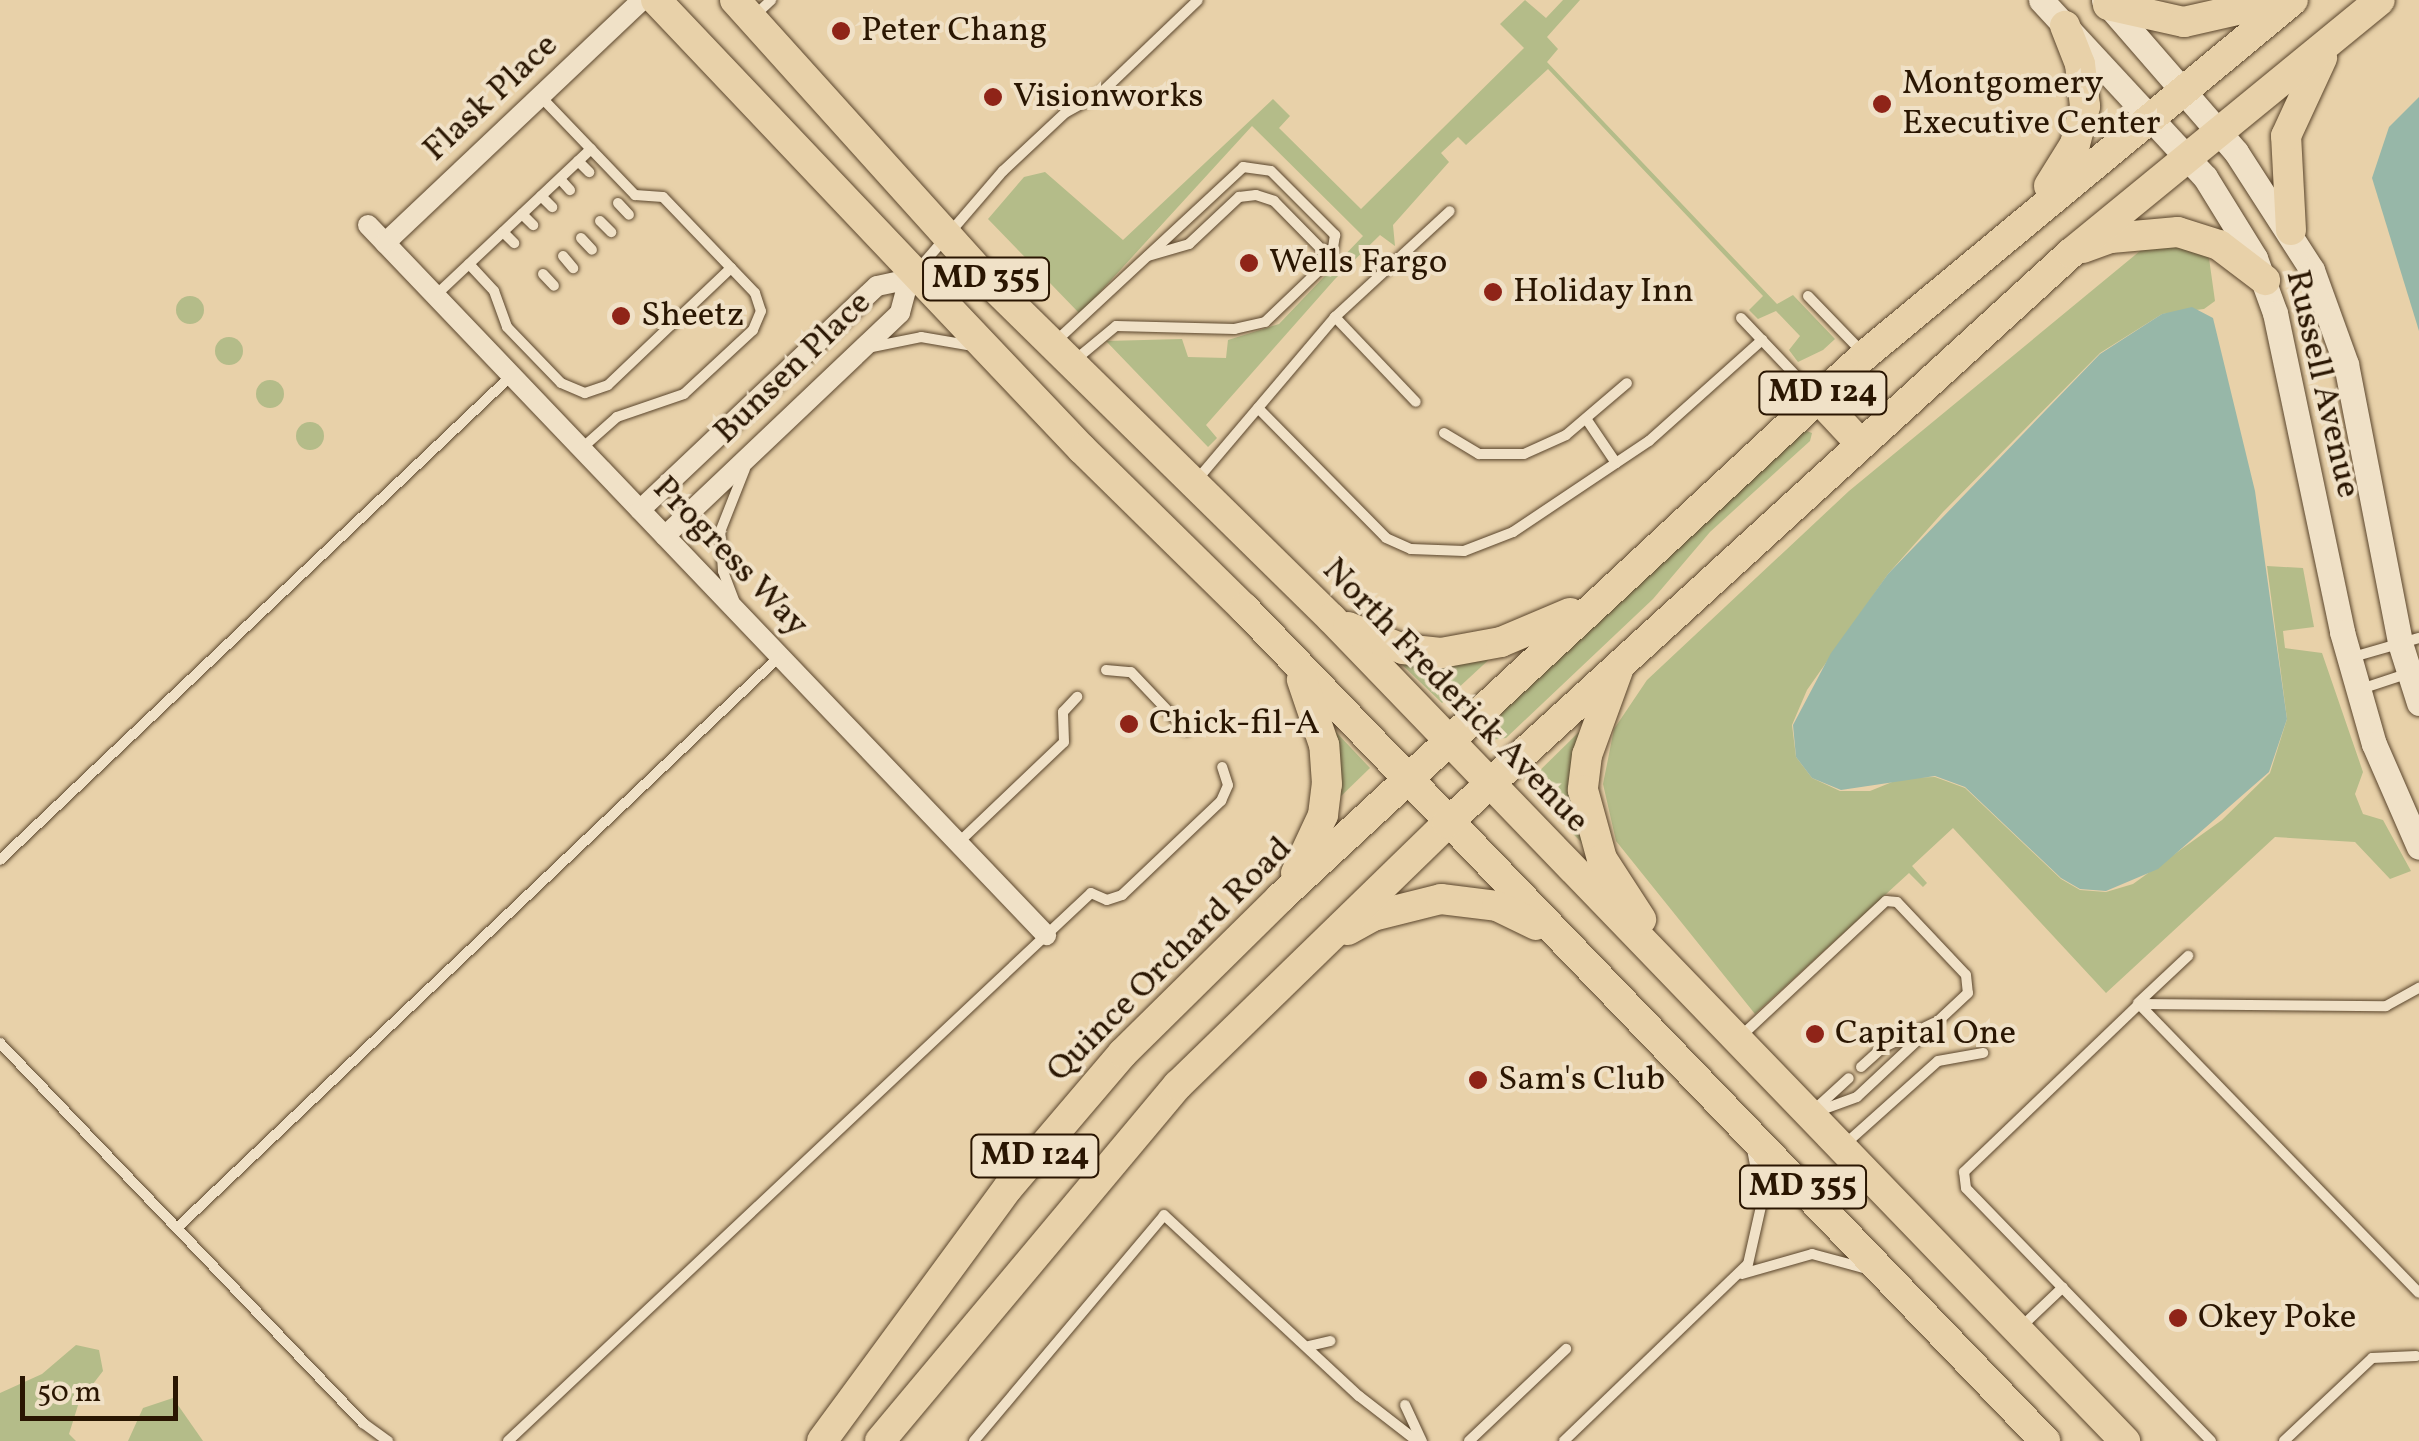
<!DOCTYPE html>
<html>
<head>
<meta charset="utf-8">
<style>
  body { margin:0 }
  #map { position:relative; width:2419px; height:1441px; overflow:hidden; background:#e8d1a9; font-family:Vollkorn,serif }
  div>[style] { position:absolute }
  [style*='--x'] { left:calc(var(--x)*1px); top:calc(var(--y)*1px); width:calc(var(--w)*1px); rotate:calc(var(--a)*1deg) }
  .green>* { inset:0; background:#b4bc89 }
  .round { border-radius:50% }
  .water>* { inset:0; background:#97b7a8 }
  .roads { filter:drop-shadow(0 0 2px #5a452c) drop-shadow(0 0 2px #5a452c) }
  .service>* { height:10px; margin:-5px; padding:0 5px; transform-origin:5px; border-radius:5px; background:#f0e1c7 }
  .minor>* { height:20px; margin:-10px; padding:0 10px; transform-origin:10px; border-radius:10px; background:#f0e1c7 }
  .tertiary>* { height:25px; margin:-12.5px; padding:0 12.5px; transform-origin:12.5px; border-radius:12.5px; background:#f0e1c7 }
  .primary>* { height:30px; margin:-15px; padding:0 15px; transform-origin:15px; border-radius:15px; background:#e8d1a9 }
  .dots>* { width:28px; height:28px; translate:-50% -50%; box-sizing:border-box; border:5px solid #f0e1c7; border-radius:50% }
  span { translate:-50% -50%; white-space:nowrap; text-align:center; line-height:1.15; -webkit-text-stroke:8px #f0e1c7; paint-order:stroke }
  .shield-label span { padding:2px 8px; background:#f0e1c7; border:2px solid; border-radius:8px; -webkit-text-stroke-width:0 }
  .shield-label { font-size:32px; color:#2a1602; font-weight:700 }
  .poi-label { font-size:35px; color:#2a1602 }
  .left { translate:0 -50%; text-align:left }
  .street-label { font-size:35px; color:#2a1602 }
  .scale { position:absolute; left:20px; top:1376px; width:158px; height:45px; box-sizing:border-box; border:5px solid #2a1602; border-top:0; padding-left:12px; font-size:30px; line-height:35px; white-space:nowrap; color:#2a1602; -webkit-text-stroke:8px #f0e1c7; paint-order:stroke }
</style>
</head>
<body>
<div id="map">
  <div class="green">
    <i style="clip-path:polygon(1563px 0,1580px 0,1547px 37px,1558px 49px,1547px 62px,1777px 304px,1793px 295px,1835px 339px,1823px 350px,1798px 362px,1789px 350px,1800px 336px,1776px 311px,1758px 319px,1749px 310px,1763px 296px,1548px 69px,1466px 145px,1458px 137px,1441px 153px,1449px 162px,1393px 225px,1395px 246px,1380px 235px,1335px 279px,1206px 425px,1217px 438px,1208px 447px,1106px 341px,1182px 339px,1188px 357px,1226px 358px,1228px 340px,1279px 324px,1363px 236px,1252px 126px,1080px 314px,988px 219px,1024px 177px,1045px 172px,1123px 240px,1273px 99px,1290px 116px,1279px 128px,1361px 209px,1524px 48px,1500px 24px,1525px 0,1546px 18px)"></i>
    <i style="clip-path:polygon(2158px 244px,2208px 251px,2215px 301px,2204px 309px,2162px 314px,2100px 353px,1943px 512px,1888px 574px,1807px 690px,1792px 725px,1796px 757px,1812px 778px,1840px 791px,1870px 791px,1902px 778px,1935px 777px,1965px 788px,2061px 879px,2080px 890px,2106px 892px,2133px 884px,2222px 820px,2270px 773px,2287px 719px,2267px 566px,2303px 568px,2314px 627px,2283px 631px,2285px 648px,2322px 653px,2363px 772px,2355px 794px,2363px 814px,2383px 820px,2411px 871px,2390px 879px,2355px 842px,2275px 837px,2106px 993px,1953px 828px,1912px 866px,1927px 883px,1923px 887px,1909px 873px,1755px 1014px,1616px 841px,1603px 784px,1614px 729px,1647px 680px,1849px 491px,2146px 246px)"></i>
    <i class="round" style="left:176px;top:296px;width:28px;height:28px"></i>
    <i class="round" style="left:215px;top:337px;width:28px;height:28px"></i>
    <i class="round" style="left:256px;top:380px;width:28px;height:28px"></i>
    <i class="round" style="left:296px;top:422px;width:28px;height:28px"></i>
    <i style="clip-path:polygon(1804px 430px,1812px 433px,1810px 441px,1710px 532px,1653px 599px,1506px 738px,1482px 741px,1505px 709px)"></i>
    <i style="clip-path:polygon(1495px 654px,1442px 703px,1395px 658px)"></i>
    <i style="clip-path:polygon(1581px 730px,1584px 845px,1525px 785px)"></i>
    <i style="clip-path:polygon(1335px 731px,1370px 768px,1338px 799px)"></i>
    <i style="clip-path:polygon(76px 1345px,99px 1350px,103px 1371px,79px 1402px,69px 1434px,76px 1441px,0 1441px,0 1393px,42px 1374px)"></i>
    <i style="clip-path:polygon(173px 1398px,203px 1441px,128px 1441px,143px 1408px)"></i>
  </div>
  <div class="water">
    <i style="clip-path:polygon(2419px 97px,2419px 331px,2372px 178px,2389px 127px)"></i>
    <i style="clip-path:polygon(2192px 307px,2213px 318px,2255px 491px,2287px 719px,2269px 772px,2158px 869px,2106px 891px,2080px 889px,2061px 878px,1965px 787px,1935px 776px,1841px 790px,1812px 778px,1796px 757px,1793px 725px,1831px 653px,1888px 574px,2100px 354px,2162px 314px)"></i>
  </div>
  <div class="roads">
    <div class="service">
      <i style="--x:753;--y:17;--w:25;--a:-43"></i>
      <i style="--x:541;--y:97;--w:136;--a:46.2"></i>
      <i style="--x:635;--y:195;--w:28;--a:4"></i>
      <i style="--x:663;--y:197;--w:133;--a:46.2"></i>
      <i style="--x:755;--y:293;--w:19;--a:72"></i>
      <i style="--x:761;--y:311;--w:21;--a:113"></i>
      <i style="--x:753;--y:330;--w:94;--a:137.2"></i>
      <i style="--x:684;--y:394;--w:71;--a:161.1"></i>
      <i style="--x:617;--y:417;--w:48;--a:138.4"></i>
      <i style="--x:578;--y:161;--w:16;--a:45"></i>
      <i style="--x:560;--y:179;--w:15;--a:48"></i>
      <i style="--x:541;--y:196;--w:16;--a:45"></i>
      <i style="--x:618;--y:203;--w:16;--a:47"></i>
      <i style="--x:522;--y:214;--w:16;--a:45"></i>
      <i style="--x:600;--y:221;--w:16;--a:45"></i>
      <i style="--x:503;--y:232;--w:16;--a:45"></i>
      <i style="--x:581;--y:238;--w:16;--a:47"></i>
      <i style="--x:563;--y:256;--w:16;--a:50"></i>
      <i style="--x:1148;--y:256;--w:43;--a:-16.3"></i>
      <i style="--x:1189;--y:244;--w:69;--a:-43.2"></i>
      <i style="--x:1239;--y:197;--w:17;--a:-7"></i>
      <i style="--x:1256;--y:195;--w:19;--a:18"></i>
      <i style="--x:1274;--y:201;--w:81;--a:45.5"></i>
      <i style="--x:469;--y:264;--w:37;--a:47"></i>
      <i style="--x:494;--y:291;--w:38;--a:70"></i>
      <i style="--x:507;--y:327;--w:78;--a:46"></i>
      <i style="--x:561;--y:383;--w:26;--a:23"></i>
      <i style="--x:585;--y:393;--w:24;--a:-19"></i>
      <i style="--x:608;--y:385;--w:170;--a:-43.6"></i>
      <i style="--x:916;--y:272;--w:133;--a:-49.3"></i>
      <i style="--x:1003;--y:171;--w:85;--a:-43.1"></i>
      <i style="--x:1065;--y:113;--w:41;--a:-29.1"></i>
      <i style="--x:1101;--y:93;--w:134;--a:-43.8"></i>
      <i style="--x:543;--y:274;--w:16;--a:47"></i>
      <i style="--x:436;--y:295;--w:213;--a:-43.3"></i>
      <i style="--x:1808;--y:296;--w:81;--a:46"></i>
      <i style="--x:1335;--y:317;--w:117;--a:46.4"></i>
      <i style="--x:1741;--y:318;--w:110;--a:46.5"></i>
      <i style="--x:1055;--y:342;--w:257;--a:-42.9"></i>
      <i style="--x:1243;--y:167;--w:28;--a:8"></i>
      <i style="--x:1271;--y:171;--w:91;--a:45"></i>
      <i style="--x:1335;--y:235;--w:24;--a:99"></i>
      <i style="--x:1331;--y:259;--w:91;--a:136.3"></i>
      <i style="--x:1265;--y:322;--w:31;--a:167"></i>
      <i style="--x:1235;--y:329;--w:119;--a:-178.6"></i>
      <i style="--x:1116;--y:326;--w:53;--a:140.3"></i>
      <i style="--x:872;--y:347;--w:50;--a:-11.5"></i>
      <i style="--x:921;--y:337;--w:53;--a:9.8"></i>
      <i style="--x:1258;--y:408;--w:182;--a:45.4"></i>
      <i style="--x:1386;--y:538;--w:27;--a:24"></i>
      <i style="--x:1411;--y:549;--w:53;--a:2.2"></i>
      <i style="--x:1464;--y:551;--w:53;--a:-21.2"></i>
      <i style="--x:1513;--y:532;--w:164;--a:-33.8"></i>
      <i style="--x:1649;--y:441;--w:152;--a:-41.8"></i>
      <i style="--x:1587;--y:420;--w:52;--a:56"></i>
      <i style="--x:1444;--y:433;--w:41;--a:31"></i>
      <i style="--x:1479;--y:454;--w:45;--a:0"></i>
      <i style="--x:1524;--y:454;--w:46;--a:-24.3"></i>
      <i style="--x:1566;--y:435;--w:80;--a:-40.4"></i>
      <i style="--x:1196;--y:481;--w:215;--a:-49.7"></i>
      <i style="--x:1335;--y:317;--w:156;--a:-42.7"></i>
      <i style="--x:734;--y:600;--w:31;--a:-111"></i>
      <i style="--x:723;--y:571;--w:39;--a:-94"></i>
      <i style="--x:720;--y:532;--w:68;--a:-68.4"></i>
      <i style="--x:2353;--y:657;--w:69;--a:-16.1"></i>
      <i style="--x:1106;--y:670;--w:25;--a:5"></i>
      <i style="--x:1131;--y:672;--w:80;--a:46.5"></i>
      <i style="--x:2358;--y:690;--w:54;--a:-18.4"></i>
      <i style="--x:958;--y:843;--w:146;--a:-43.6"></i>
      <i style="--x:1064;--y:742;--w:30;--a:-92"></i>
      <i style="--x:1063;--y:712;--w:21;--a:-47"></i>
      <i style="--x:0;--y:860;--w:704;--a:-43.45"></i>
      <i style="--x:2138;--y:1003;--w:69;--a:-43.2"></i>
      <i style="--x:2139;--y:1004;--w:402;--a:45.9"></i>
      <i style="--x:1739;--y:1038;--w:201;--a:-43"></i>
      <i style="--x:1886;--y:901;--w:11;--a:5"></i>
      <i style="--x:1897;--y:902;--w:100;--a:46.6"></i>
      <i style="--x:1966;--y:975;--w:18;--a:84"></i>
      <i style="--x:1968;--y:993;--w:152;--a:136.9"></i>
      <i style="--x:1857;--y:1097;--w:44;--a:159.9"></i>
      <i style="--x:0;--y:1043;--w:526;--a:46.31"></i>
      <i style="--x:363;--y:1423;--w:31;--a:36"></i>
      <i style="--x:1861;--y:1067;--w:28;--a:-42"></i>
      <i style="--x:1882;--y:1048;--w:58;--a:-25.7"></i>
      <i style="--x:1814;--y:1110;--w:47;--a:-42.4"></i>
      <i style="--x:1843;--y:1146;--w:127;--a:-41.8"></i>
      <i style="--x:1938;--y:1061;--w:46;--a:-10.1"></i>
      <i style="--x:177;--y:1228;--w:831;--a:-43.49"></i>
      <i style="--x:1742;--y:1274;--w:73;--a:-15.9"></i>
      <i style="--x:1812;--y:1254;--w:54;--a:15.1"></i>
      <i style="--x:2020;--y:1328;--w:59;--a:-43.6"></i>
      <i style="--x:1309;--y:1346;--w:22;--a:-13"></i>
      <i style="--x:1405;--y:1405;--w:40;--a:65"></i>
      <i style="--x:508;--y:1441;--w:800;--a:-43.23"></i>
      <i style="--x:1091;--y:893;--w:17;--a:24"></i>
      <i style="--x:1107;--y:900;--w:16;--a:-18"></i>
      <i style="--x:1122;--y:895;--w:137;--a:-43.5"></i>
      <i style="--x:1221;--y:801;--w:17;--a:-66"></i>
      <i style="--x:1228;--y:785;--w:19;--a:-108"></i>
      <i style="--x:974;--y:1441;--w:295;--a:-49.9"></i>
      <i style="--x:1164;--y:1215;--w:266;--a:42.9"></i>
      <i style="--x:1359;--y:1396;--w:73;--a:37.8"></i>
      <i style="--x:1469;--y:1441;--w:134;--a:-43.5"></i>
      <i style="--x:1564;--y:1441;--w:255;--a:-43.9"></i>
      <i style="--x:1748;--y:1264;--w:64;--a:-77.3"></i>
      <i style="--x:1762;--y:1202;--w:54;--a:-100.7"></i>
      <i style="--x:2211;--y:1441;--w:352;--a:-134.1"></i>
      <i style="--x:1966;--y:1188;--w:16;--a:-97"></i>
      <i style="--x:1964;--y:1172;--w:243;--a:-43.8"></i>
      <i style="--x:2139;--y:1004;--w:247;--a:0.5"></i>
      <i style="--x:2386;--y:1006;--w:38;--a:-29"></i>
      <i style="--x:2284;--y:1441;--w:121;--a:-43.3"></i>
      <i style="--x:2372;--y:1358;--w:44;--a:-2.6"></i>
    </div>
    <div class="minor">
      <i style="--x:368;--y:225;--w:982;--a:46.32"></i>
      <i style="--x:385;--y:243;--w:354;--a:-43.4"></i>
      <i style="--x:640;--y:510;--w:326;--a:-43.4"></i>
      <i style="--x:877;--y:286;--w:33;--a:-12"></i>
      <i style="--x:909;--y:279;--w:35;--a:105"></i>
      <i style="--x:900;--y:313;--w:324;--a:136.5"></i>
    </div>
    <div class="tertiary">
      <i style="--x:2041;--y:0;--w:241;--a:47.2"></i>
      <i style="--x:2205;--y:177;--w:95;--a:58.3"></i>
      <i style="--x:2255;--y:258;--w:59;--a:70"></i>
      <i style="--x:2275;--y:313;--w:326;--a:78.1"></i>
      <i style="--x:2342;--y:632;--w:116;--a:74.1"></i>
      <i style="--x:2374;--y:744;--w:112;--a:66.4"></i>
      <i style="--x:2104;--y:0;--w:201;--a:49"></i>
      <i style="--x:2236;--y:152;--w:140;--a:57.2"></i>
      <i style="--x:2312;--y:270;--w:100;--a:70.1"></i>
      <i style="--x:2346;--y:364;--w:284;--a:79"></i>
      <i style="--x:2400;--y:643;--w:63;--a:72.4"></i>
    </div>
    <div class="primary">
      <i style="--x:656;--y:0;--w:619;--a:46.51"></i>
      <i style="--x:1082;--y:449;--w:227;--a:44.5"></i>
      <i style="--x:1244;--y:608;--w:1156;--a:46.12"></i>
      <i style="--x:735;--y:0;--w:381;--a:48"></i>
      <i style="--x:990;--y:283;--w:478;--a:44.5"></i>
      <i style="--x:1331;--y:618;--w:1144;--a:46.03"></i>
      <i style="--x:2108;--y:5;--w:78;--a:12.6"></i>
      <i style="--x:2184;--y:22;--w:99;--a:-12.8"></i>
      <i style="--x:2049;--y:186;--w:49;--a:-58.2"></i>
      <i style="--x:2075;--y:144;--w:39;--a:-75"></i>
      <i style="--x:2085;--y:106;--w:42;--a:-96.8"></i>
      <i style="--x:2080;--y:64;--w:41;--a:-111.5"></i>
      <i style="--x:2291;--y:230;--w:94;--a:-93"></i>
      <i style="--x:2286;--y:136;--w:86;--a:-65.2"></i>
      <i style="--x:2083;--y:248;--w:30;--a:-20"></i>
      <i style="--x:2111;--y:238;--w:67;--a:-5.1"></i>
      <i style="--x:2178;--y:232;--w:43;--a:17.6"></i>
      <i style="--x:2219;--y:245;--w:58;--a:37.3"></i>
      <i style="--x:1818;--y:398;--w:60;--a:47"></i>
      <i style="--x:1348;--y:627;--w:59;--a:21.8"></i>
      <i style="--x:1403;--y:649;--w:38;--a:6"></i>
      <i style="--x:1441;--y:653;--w:61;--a:-10.4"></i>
      <i style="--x:1501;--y:642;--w:75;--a:-22.8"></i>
      <i style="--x:1618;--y:670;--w:90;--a:110"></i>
      <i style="--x:1587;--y:755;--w:35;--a:97"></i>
      <i style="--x:1583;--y:790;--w:72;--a:74.6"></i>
      <i style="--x:1602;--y:859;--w:72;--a:57"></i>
      <i style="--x:1296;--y:873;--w:64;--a:-65"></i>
      <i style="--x:1323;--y:815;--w:31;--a:-83"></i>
      <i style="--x:1327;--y:784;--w:39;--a:-94"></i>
      <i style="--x:1324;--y:745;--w:69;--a:-108.7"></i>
      <i style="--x:1348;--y:930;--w:29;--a:-29"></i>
      <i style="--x:1373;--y:916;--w:70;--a:-14"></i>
      <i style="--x:1441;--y:899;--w:56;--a:7.1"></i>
      <i style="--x:1497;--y:906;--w:43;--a:26"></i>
      <i style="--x:822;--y:1441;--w:314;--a:-53.7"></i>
      <i style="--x:1008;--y:1188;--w:177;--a:-49.6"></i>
      <i style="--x:1123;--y:1053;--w:221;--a:-44.6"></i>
      <i style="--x:1280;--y:898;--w:798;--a:-42.87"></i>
      <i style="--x:1865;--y:355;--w:556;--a:-39.67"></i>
      <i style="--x:880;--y:1441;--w:464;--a:-50.1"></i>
      <i style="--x:1178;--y:1085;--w:376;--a:-44.2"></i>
      <i style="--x:1447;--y:823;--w:845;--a:-42.41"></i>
      <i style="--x:2071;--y:253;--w:399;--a:-39.3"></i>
    </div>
  </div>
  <div class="dots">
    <i style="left:841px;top:31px;background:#8f2418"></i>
    <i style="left:993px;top:97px;background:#8f2418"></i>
    <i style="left:1882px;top:104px;background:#8f2418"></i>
    <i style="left:1249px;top:263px;background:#8f2418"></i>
    <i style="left:1493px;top:292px;background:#8f2418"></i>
    <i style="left:621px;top:316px;background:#8f2418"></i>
    <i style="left:1129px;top:724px;background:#8f2418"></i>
    <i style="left:1815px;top:1034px;background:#8f2418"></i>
    <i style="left:1478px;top:1080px;background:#8f2418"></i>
    <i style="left:2178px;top:1318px;background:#8f2418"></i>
  </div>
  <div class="shield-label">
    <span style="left:986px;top:279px">MD 355</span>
    <span style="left:1823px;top:393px">MD 124</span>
    <span style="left:1035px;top:1156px">MD 124</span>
    <span style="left:1803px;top:1187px">MD 355</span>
  </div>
  <div class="poi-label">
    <span class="left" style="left:861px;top:31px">Peter Chang</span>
    <span class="left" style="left:1902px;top:104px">Montgomery<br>Executive Center</span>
    <span class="left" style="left:1013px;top:97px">Visionworks</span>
    <span class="left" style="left:1269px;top:263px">Wells Fargo</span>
    <span class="left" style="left:1513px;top:292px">Holiday Inn</span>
    <span class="left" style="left:641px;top:316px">Sheetz</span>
    <span class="left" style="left:1149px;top:724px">Chick-fil-A</span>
    <span class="left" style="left:1835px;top:1034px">Capital One</span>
    <span class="left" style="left:1498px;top:1080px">Sam's Club</span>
    <span class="left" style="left:2198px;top:1318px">Okey Poke</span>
  </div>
  <div class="street-label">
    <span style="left:491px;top:98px;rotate:-43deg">Flask Place</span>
    <span style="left:793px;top:368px;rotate:-44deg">Bunsen Place</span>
    <span style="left:2322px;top:384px;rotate:77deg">Russell Avenue</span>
    <span style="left:730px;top:557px;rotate:46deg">Progress Way</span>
    <span style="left:1455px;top:696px;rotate:46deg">North Frederick Avenue</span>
    <span style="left:1170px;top:960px;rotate:-45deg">Quince Orchard Road</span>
  </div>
  <div class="scale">50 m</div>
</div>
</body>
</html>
